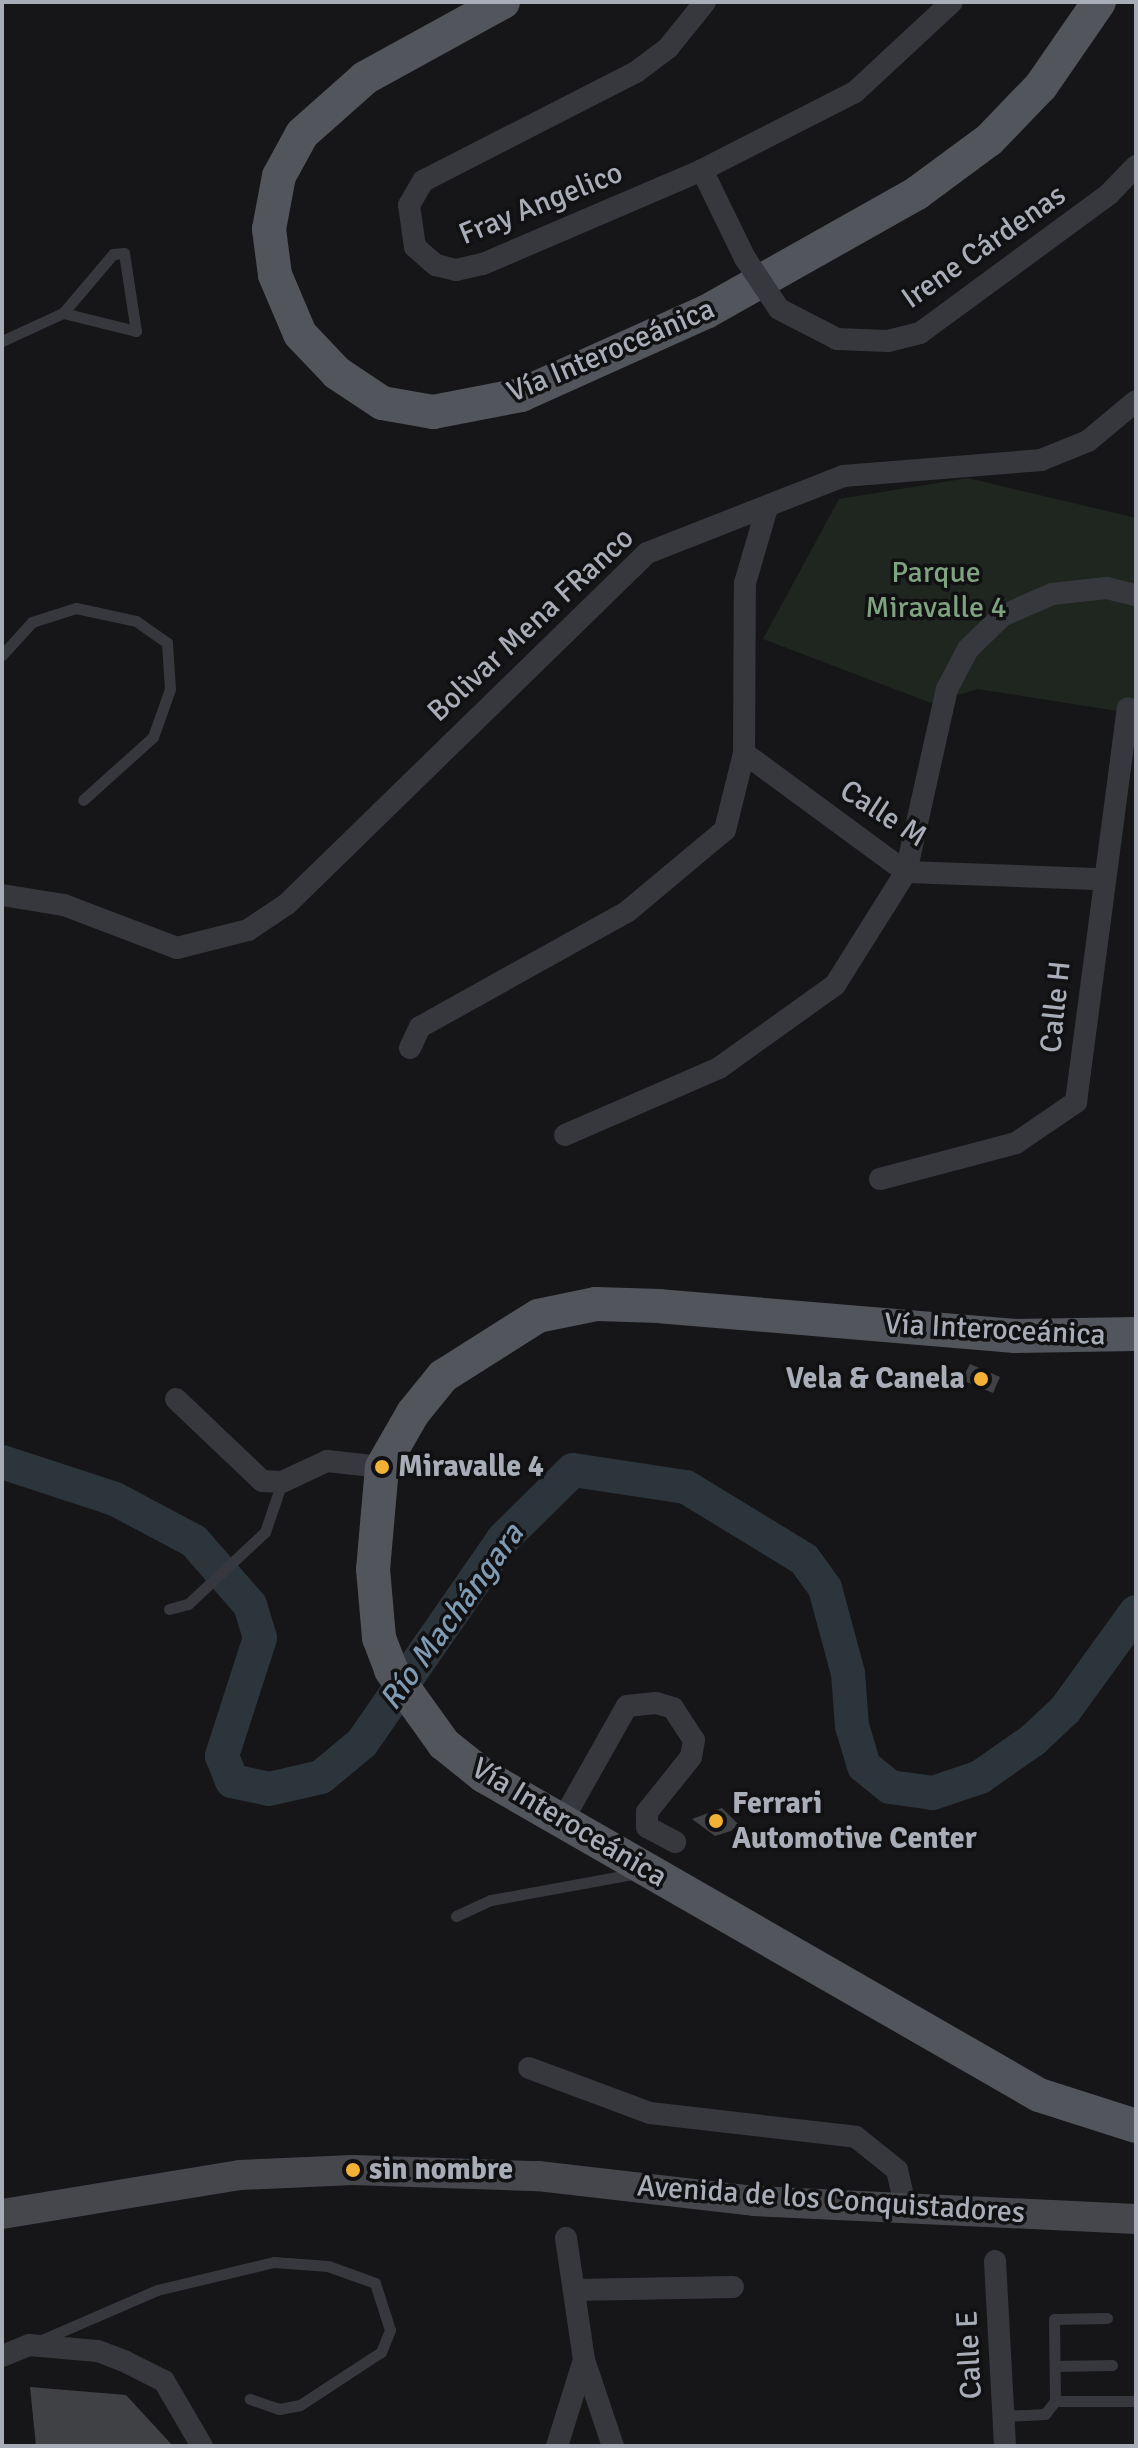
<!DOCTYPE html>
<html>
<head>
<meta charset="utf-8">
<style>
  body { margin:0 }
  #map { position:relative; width:1138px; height:2448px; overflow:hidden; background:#161618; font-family:Signika,sans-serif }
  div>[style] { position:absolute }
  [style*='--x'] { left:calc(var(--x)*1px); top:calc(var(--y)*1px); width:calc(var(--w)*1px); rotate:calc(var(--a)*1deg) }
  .green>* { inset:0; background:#1e261f }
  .river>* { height:34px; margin:-17px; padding:0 17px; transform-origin:17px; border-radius:17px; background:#2c353c }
  .building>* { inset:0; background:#404145 }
  .lane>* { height:11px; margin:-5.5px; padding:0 5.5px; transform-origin:5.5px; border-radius:5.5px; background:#37383d }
  .street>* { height:22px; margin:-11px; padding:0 11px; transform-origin:11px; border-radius:11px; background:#37383d }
  .secondary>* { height:30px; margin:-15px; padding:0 15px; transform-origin:15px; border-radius:15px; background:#45474d }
  .primary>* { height:34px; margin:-17px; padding:0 17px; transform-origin:17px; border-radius:17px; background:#53555c }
  .street-bridge>* { height:22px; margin:-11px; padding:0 11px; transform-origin:11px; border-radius:11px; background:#37383d }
  .dots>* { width:22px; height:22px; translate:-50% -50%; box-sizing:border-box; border:4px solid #111113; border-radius:50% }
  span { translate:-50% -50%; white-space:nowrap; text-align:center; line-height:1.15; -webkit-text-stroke:7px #111113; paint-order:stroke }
  .street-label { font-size:30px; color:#a8adb8 }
  .park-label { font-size:30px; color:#7fa381 }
  .poi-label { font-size:30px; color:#a8adb8; font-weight:700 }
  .right { translate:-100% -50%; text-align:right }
  .left { translate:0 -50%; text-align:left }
  .water-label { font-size:32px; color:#7f9bb3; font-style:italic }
  .frame { position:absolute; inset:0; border:4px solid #a8adb8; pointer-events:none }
</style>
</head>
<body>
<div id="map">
  <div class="green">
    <i style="clip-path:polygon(968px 478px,1136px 518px,1136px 714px,978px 689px,931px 703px,763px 639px,839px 499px)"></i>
  </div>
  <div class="river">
    <i style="--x:2;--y:1462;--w:119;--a:18.1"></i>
    <i style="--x:115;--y:1499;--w:89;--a:28"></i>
    <i style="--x:194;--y:1541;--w:85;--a:48.8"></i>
    <i style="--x:250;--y:1605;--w:34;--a:73"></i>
    <i style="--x:260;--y:1638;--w:124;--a:107.9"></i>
    <i style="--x:222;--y:1756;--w:27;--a:68"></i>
    <i style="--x:232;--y:1781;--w:38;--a:12"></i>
    <i style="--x:269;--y:1789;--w:53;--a:-13"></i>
    <i style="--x:321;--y:1777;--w:53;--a:-39.7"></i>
    <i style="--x:362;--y:1743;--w:248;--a:-55.3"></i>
    <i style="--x:503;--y:1539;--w:98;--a:-44.6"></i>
    <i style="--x:573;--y:1470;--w:114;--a:8.6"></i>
    <i style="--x:686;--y:1487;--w:138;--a:31.4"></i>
    <i style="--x:804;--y:1559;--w:36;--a:54"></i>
    <i style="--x:825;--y:1588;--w:88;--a:74.9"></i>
    <i style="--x:848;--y:1673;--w:53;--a:85.7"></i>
    <i style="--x:852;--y:1726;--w:42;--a:73.3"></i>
    <i style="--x:864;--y:1766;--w:33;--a:39"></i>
    <i style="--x:890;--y:1787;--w:43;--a:7.9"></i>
    <i style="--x:933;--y:1793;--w:50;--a:-18.8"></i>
    <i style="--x:980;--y:1777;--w:65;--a:-34.9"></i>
    <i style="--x:1033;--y:1740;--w:44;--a:-43.2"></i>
    <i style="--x:1065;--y:1710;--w:121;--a:-54.1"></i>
  </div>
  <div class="building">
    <i style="clip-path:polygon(970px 1364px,1000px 1377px,993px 1393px,962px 1380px)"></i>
    <i style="clip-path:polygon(722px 1808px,738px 1824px,731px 1831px,715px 1836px,692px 1819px)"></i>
    <i style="clip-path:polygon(30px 2387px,126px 2395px,173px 2446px,36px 2446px)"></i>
  </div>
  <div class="lane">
    <i style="--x:2;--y:341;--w:67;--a:-24.7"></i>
    <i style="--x:63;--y:313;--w:77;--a:-49.7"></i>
    <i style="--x:113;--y:254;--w:11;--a:-5"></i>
    <i style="--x:124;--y:253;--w:79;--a:81.3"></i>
    <i style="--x:136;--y:331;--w:75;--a:-166.1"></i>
    <i style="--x:2;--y:655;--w:45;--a:-47.7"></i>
    <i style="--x:32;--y:622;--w:46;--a:-17.7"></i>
    <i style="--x:76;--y:608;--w:61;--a:12.2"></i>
    <i style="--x:136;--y:621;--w:38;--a:35"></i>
    <i style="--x:167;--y:643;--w:46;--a:86.3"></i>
    <i style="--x:170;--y:689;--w:51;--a:109.5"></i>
    <i style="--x:153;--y:737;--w:94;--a:138"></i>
    <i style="--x:169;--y:1609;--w:20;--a:-15"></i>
    <i style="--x:188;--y:1604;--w:105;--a:-43.1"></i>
    <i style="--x:265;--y:1532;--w:53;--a:-71.2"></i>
    <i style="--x:456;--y:1916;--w:38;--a:-25"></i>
    <i style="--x:491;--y:1900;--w:149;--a:-10.4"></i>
    <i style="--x:37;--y:2342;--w:131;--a:-23.4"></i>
    <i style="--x:157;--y:2290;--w:120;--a:-13.5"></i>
    <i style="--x:274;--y:2262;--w:54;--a:4.2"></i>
    <i style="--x:328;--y:2266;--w:50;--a:19.9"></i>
    <i style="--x:375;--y:2283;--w:49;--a:72.3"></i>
    <i style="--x:390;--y:2330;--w:24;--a:112"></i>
    <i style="--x:381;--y:2352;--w:97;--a:146.8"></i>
    <i style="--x:300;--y:2405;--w:21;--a:169"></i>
    <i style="--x:279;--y:2409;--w:31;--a:-161"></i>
    <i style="--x:1055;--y:2366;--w:57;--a:-1"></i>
    <i style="--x:1055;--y:2401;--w:82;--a:-90.7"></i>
    <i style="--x:1054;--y:2319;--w:53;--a:-1.1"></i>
    <i style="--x:1003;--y:2416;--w:42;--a:-2.7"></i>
    <i style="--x:1045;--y:2414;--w:16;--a:-52"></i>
    <i style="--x:1055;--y:2401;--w:81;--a:0"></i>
  </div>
  <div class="street">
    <i style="--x:705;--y:2;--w:59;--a:128.8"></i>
    <i style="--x:668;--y:48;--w:40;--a:143"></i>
    <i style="--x:636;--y:72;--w:239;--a:152.9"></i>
    <i style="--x:423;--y:181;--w:28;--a:120"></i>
    <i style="--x:409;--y:205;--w:42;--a:81.9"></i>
    <i style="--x:415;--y:247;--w:28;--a:41"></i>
    <i style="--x:436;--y:265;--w:21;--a:14"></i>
    <i style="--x:456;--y:270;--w:28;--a:-13"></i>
    <i style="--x:483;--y:264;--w:238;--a:-23.2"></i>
    <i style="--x:702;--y:170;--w:172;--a:-27"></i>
    <i style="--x:855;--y:92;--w:132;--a:-42.9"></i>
    <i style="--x:702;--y:170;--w:98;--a:64"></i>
    <i style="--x:779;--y:309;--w:65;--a:27.3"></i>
    <i style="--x:837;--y:339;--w:51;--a:2.2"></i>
    <i style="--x:888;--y:341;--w:33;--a:-14"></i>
    <i style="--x:920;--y:333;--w:235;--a:-36.3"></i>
    <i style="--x:1109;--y:194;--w:39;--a:-46"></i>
    <i style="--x:744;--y:753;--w:201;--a:36.3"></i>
    <i style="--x:906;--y:872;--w:195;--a:2.1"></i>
    <i style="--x:2;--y:895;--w:63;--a:9.2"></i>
    <i style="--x:64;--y:905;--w:121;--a:20.8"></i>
    <i style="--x:177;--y:948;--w:73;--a:-14.2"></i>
    <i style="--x:248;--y:930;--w:47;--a:-33.7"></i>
    <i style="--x:287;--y:904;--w:503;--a:-44.27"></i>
    <i style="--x:647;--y:553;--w:211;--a:-21.4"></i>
    <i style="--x:843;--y:476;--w:199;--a:-4.6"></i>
    <i style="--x:1041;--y:460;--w:51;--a:-22"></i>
    <i style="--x:1088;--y:441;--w:62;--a:-39.8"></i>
    <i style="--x:410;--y:1048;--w:23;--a:-65"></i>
    <i style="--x:420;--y:1027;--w:238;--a:-29.1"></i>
    <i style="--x:628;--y:911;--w:126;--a:-39.9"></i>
    <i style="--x:725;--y:830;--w:79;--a:-76.1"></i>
    <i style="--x:744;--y:753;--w:170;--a:-89.7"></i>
    <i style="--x:745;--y:583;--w:78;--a:-73.7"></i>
    <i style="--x:565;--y:1135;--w:168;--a:-23.5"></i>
    <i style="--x:719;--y:1068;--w:143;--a:-35.6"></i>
    <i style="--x:835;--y:985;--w:133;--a:-57.9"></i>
    <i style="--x:906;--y:872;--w:188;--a:-77.4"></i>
    <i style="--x:947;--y:689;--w:45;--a:-62.3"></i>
    <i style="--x:968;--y:649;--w:47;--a:-44.1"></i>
    <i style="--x:1002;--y:616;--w:55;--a:-23.7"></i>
    <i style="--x:1052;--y:594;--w:55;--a:-6.2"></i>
    <i style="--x:1107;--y:588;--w:30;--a:14"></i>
    <i style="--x:880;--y:1179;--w:141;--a:-14.8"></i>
    <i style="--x:1016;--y:1143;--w:73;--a:-34.3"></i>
    <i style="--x:1076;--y:1102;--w:397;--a:-82.5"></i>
    <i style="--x:176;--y:1399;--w:119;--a:43.6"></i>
    <i style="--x:262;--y:1481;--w:20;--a:3"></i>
    <i style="--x:282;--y:1482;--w:50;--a:-25"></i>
    <i style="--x:327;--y:1461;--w:55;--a:6.2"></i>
    <i style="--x:561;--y:1823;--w:134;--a:-60.6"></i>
    <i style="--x:627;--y:1706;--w:29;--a:-6"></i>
    <i style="--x:656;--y:1703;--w:18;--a:16"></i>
    <i style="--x:673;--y:1708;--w:38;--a:57"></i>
    <i style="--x:694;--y:1740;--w:17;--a:100"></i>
    <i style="--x:691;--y:1757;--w:70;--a:128.7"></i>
    <i style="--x:647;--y:1812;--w:15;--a:90"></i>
    <i style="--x:647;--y:1827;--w:32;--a:28"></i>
    <i style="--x:529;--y:2068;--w:129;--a:20.4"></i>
    <i style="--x:650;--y:2113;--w:207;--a:6.6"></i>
    <i style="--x:856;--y:2137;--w:53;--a:38.8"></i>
    <i style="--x:897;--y:2170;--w:39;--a:77"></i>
    <i style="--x:566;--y:2238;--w:123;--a:81.6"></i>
    <i style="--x:584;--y:2360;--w:91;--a:71.4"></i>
    <i style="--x:995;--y:2261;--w:185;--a:86.9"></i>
    <i style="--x:574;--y:2290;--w:159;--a:-1.1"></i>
    <i style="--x:2;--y:2356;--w:29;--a:-22"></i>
    <i style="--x:29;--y:2345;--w:69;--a:5"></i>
    <i style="--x:98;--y:2351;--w:30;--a:21"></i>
    <i style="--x:126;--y:2362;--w:42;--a:26.6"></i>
    <i style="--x:164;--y:2381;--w:75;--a:59.7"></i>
    <i style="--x:557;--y:2446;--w:90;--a:-72.6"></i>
  </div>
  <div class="secondary">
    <i style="--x:2;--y:2214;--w:241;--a:-9.3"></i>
    <i style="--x:240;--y:2175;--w:113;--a:-2.5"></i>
    <i style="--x:353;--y:2170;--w:185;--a:1.9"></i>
    <i style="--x:538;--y:2176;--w:217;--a:6.6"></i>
    <i style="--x:754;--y:2201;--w:382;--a:2.7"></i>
  </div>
  <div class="primary">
    <i style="--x:503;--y:2;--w:158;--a:151.2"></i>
    <i style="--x:365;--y:78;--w:84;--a:138.4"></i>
    <i style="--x:302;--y:134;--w:48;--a:118.7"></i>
    <i style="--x:279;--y:176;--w:54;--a:100.7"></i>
    <i style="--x:269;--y:229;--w:46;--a:82.6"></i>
    <i style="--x:275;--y:275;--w:64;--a:67"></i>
    <i style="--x:300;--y:334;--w:54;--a:46.5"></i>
    <i style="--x:337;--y:373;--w:54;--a:33.7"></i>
    <i style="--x:382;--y:403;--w:52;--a:10"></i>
    <i style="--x:433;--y:412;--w:90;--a:-10.9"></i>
    <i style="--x:521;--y:395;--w:203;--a:-24.2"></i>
    <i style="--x:706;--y:312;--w:242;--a:-29.4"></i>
    <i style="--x:917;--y:193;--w:89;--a:-36.4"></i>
    <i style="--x:989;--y:140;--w:75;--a:-46.1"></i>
    <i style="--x:1041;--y:86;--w:102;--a:-55.4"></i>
    <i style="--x:1136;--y:1334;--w:121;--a:179.1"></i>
    <i style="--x:1015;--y:1336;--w:356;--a:-175.2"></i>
    <i style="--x:660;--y:1306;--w:64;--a:-178.2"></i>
    <i style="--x:596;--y:1304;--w:59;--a:168.3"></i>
    <i style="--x:538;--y:1316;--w:112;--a:147.7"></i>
    <i style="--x:443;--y:1376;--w:48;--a:129"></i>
    <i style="--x:413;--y:1413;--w:62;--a:119.9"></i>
    <i style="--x:382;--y:1467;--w:102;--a:95"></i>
    <i style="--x:373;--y:1569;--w:69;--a:85"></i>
    <i style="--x:379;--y:1638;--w:34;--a:69"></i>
    <i style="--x:391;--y:1670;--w:91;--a:54.4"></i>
    <i style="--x:444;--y:1744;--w:51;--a:38.7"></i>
    <i style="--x:484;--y:1776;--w:640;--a:29.89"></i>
    <i style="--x:1039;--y:2095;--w:102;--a:17.7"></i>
  </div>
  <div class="street-bridge">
    <i style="--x:745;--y:258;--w:61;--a:56.3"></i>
  </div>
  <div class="dots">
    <i style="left:981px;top:1379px;background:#f2b134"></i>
    <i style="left:382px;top:1467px;background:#f2b134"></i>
    <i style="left:716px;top:1821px;background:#f2b134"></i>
    <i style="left:353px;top:2170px;background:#f2b134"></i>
  </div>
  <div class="street-label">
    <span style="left:541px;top:204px;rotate:-22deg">Fray Angelico</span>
    <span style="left:984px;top:247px;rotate:-35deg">Irene Cárdenas</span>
    <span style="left:611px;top:351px;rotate:-23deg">Vía Interoceánica</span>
    <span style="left:531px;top:625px;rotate:-43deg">Bolivar Mena FRanco</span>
    <span style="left:883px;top:814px;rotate:33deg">Calle M</span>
    <span style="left:1056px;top:1007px;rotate:-84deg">Calle H</span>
    <span style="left:995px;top:1330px;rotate:3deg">Vía Interoceánica</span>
    <span style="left:569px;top:1823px;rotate:31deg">Vía Interoceánica</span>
    <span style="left:831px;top:2200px;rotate:4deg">Avenida de los Conquistadores</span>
    <span style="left:970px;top:2355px;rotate:-93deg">Calle E</span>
  </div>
  <div class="park-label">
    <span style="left:936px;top:590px">Parque<br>Miravalle 4</span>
  </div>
  <div class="poi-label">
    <span class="right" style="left:965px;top:1379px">Vela &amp; Canela</span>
    <span class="left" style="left:398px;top:1467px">Miravalle 4</span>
    <span class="left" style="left:732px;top:1821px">Ferrari<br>Automotive Center</span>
    <span class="left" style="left:369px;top:2170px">sin nombre</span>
  </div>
  <div class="water-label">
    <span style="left:452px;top:1617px;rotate:-54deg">Río Machángara</span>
  </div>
  <div class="frame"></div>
</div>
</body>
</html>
